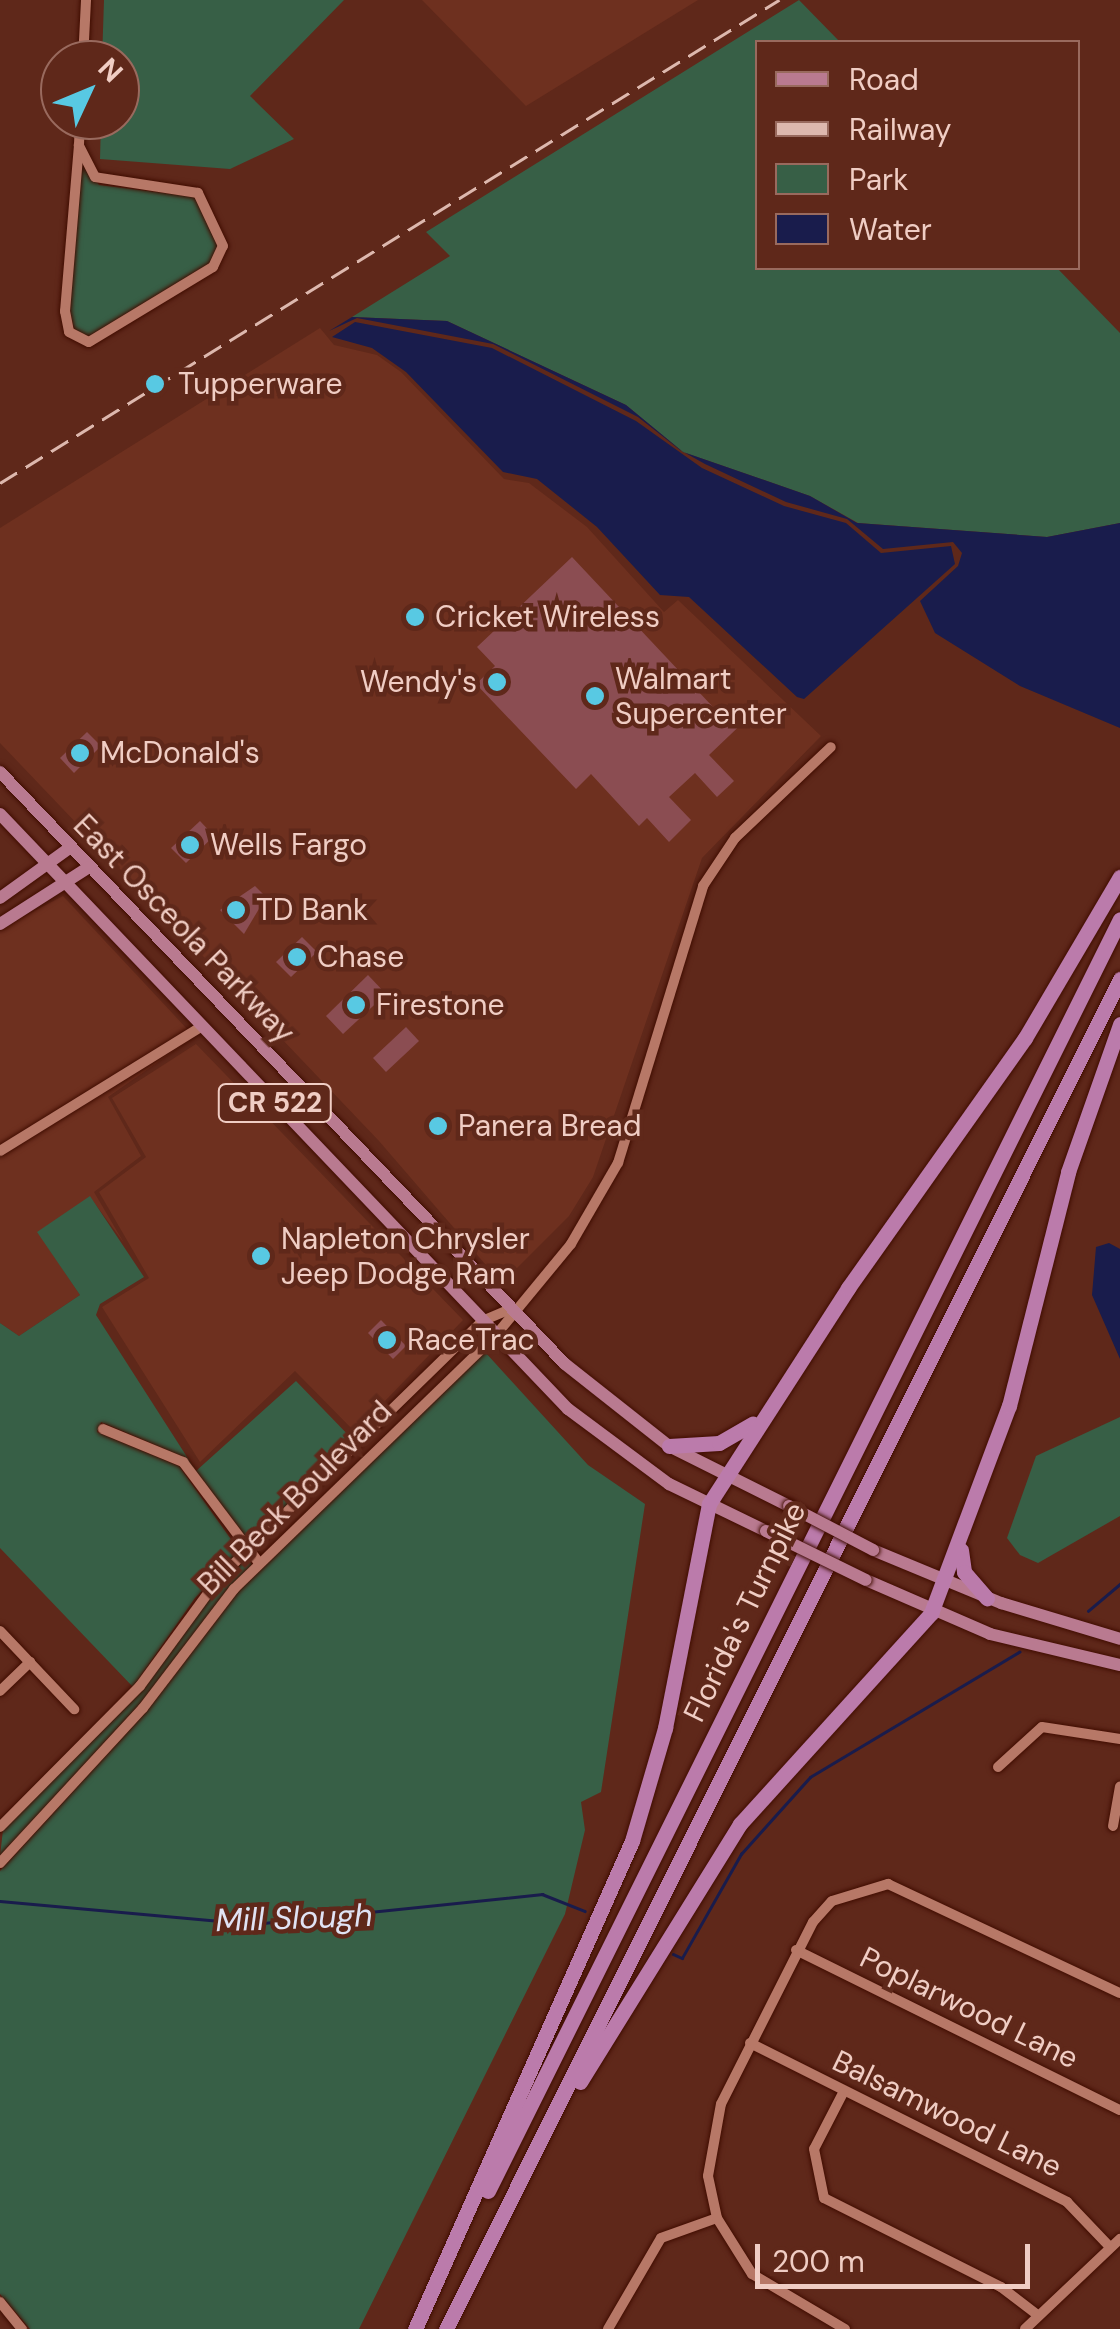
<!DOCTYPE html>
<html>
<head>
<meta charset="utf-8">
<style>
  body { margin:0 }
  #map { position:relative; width:1120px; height:2329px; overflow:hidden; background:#5f281a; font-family:"DM Sans",sans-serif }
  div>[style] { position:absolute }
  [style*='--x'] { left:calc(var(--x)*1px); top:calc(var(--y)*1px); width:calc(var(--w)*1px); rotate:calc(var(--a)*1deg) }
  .built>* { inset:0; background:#6e301f }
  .green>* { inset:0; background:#375f46 }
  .water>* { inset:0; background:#191c4c }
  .stream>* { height:2.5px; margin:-1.25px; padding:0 1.25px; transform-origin:1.25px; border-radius:1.25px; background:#191c4c }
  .building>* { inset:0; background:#8b4d52 }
  .roads { filter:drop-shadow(0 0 2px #410d01) drop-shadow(0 0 2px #410d01) }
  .minor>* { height:10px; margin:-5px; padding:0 5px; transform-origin:5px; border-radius:5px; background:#b77867 }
  .major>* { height:12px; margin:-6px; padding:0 6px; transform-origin:6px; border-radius:6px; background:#b97a90 }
  .highway>* { height:15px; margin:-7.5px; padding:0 7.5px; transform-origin:7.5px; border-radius:7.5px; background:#bb7bab }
  .rail>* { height:2.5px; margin-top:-1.25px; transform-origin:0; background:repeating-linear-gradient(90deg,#ddb8ae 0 20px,transparent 0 30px) }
  .bridges { filter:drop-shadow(0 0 2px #410d01) drop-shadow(0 0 2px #410d01) }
  .major-bridge>* { height:12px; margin:-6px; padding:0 6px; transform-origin:6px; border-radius:6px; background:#b97a90 }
  .dots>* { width:28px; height:28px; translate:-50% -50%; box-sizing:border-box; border:5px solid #5f281a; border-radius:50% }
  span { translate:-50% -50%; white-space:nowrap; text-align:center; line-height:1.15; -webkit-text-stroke:9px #5f281a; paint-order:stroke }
  .shield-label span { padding:2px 8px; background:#5f281a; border:2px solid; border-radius:8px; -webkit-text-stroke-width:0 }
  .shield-label { font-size:28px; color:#f0cdc4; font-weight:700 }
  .poi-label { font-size:30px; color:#f0cdc4 }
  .left { translate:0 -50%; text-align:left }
  .right { translate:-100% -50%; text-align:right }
  .street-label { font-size:30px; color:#f0cdc4 }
  .water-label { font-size:32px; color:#e0e3f4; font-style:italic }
  .legend { position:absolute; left:755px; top:40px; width:325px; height:230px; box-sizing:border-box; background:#5f281a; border:2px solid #996a5e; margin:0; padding:12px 18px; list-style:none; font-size:30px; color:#f0cdc4 }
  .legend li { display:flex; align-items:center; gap:20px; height:50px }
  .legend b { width:50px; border:2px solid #996a5e }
  .north { position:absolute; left:40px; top:40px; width:100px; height:100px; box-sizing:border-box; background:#5f281a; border:2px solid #996a5e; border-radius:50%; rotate:46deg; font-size:28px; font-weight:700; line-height:40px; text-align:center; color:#f0cdc4 }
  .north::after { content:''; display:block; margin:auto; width:35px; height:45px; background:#58c9e3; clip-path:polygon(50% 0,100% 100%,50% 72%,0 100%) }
  .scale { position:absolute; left:755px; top:2244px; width:275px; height:45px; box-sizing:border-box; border:5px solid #f0cdc4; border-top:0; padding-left:12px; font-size:30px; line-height:35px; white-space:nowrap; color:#f0cdc4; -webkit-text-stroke:8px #5f281a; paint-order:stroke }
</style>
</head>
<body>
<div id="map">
  <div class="built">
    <i style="clip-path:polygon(422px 0,698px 0,526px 106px)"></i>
    <i style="clip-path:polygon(320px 328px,334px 345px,377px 355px,401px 372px,504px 479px,529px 483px,587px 527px,664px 612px,678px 600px,821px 736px,702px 858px,593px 1177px,569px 1216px,509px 1276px,485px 1264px,379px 1141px,0 743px,0 528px)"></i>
    <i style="clip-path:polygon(63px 896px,188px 1030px,0 1146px,0 929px)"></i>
    <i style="clip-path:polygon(194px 1037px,108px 1097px,141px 1156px,94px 1192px,124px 1243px,90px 1197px,38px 1232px,80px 1295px,19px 1336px,0 1323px,0 1157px)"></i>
    <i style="clip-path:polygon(196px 1044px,463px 1320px,355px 1432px,295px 1371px,200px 1462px,102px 1307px,149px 1278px,99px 1192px,146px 1157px,112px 1098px)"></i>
  </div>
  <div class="green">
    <i style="clip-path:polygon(104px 0,344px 0,250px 96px,294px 139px,230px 169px,100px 159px,101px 120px,120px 120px,120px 60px,102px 60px)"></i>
    <i style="clip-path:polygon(799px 0,840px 42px,758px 42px,758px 268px,1057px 268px,1120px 333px,1120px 523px,1047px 537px,858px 523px,810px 496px,683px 452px,626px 405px,447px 321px,352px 317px,450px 256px,426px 232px)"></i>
    <i style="clip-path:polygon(78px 157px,99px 185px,196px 197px,218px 247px,210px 263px,89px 337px,74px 329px,70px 310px)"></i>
    <i style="clip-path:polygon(90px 1196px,144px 1277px,100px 1304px,96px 1315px,196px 1471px,296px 1381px,354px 1441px,248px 1544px,186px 1458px,101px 1422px,97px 1432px,179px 1466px,240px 1552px,195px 1598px,133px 1687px,0 1548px,0 1323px,19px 1336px,80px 1295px,37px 1232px)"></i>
    <i style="clip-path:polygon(485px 1352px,588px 1465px,645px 1504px,601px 1792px,581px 1802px,585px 1830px,565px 1914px,359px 2329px,30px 2329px,0 2294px,0 1871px,147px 1711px,238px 1592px)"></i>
    <i style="clip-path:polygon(1120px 1417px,1120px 1516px,1038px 1563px,1020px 1555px,1007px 1538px,1036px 1456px)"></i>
    <i style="clip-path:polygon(247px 1558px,252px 1564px,139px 1705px,0 1856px,3px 1830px,143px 1690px,203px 1604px)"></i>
  </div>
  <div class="water">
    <i style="clip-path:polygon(352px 317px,447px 321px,626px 405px,683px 452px,810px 496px,857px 523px,1047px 537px,1120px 523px,1120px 728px,1020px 686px,935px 633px,920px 601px,958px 566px,962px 553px,953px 542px,883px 549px,847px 519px,786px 502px,705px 464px,680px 450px,638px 417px,493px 344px,357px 318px,329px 331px)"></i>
    <i style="clip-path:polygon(355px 322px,492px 348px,636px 421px,702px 468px,784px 506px,846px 523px,881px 553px,951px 546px,955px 564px,804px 699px,797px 697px,689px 597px,660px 595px,597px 527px,537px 479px,503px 472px,406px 372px,372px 348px,332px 337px)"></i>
    <i style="clip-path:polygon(1109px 1243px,1120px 1249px,1120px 1359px,1092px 1295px,1096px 1247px)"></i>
  </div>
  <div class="stream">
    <i style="--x:1088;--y:1611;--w:42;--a:-40.2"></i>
    <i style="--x:0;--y:1901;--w:254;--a:5.2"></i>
    <i style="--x:253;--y:1924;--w:291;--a:-5.9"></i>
    <i style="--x:542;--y:1894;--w:46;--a:21.6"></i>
    <i style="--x:673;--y:1954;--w:10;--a:24"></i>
    <i style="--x:682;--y:1958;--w:120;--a:-60.4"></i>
    <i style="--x:741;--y:1854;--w:103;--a:-48.1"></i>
    <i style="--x:810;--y:1777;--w:244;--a:-30.9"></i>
  </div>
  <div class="building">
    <i style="clip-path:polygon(572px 557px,728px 723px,744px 707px,751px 715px,709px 755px,734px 781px,717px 797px,695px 773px,669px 797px,691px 820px,669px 842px,647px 818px,639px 826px,591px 774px,576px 789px,476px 684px,495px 666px,477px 647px)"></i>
    <i style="clip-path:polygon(87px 732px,101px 746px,74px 773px,60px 758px)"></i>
    <i style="clip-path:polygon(200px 821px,214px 836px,186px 863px,171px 848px)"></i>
    <i style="clip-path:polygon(255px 886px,266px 897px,244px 934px,220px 910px)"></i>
    <i style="clip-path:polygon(302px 937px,317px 952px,291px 977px,276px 962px)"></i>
    <i style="clip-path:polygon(368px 975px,386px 994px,343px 1034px,326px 1016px)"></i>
    <i style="clip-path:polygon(406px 1027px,419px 1041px,386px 1072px,373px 1058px)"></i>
    <i style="clip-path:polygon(381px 1320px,406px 1346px,393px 1359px,368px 1333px)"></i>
  </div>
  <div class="roads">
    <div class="minor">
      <i style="--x:83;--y:60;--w:60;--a:-87.1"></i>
      <i style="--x:79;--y:145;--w:167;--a:94.8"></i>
      <i style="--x:65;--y:311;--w:21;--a:79"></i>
      <i style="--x:69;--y:332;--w:22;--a:27"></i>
      <i style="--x:89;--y:342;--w:145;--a:-31.2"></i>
      <i style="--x:213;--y:267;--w:23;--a:-65"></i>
      <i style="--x:223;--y:246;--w:59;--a:-115.3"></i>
      <i style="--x:198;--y:193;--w:104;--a:-171.2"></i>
      <i style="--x:95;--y:177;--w:36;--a:-117"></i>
      <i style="--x:79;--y:145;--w:25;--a:-88"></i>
      <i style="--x:0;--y:1151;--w:238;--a:-31.7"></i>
      <i style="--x:103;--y:1429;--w:87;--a:22.4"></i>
      <i style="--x:183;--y:1462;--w:126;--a:53"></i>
      <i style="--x:0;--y:1631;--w:108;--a:46.5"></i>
      <i style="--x:0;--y:1691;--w:42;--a:-44"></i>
      <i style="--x:998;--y:1767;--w:59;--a:-42.3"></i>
      <i style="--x:1042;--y:1727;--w:79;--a:8.7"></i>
      <i style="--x:1113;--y:1826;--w:40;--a:-80"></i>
      <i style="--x:0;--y:1827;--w:199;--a:-45.2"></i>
      <i style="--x:140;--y:1686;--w:134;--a:-53.8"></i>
      <i style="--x:219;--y:1578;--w:368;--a:-44.3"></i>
      <i style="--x:482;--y:1321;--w:30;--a:-23"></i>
      <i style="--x:0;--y:1863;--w:211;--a:-47.3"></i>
      <i style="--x:143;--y:1708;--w:150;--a:-52.6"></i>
      <i style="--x:234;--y:1589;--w:365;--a:-44.1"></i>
      <i style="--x:496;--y:1335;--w:118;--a:-50.5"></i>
      <i style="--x:571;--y:1244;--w:94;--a:-59.9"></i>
      <i style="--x:618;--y:1163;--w:290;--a:-72.9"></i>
      <i style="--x:703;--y:886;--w:58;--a:-56.3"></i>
      <i style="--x:735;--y:838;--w:132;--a:-43.5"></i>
      <i style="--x:796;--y:1950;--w:361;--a:26.3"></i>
      <i style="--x:750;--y:2043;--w:355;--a:26.6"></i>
      <i style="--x:1067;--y:2202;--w:61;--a:46.3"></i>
      <i style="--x:844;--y:2091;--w:65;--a:117.3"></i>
      <i style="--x:814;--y:2149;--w:50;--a:78.5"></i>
      <i style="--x:824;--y:2198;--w:198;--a:26.7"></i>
      <i style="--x:1001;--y:2287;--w:43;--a:37.4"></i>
      <i style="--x:0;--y:2302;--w:35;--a:51"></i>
      <i style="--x:608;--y:2329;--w:105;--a:-59.8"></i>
      <i style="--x:661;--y:2238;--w:59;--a:-19.7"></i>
      <i style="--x:845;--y:2329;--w:108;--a:-149.4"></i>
      <i style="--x:752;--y:2274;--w:66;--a:-122"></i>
      <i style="--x:717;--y:2218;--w:43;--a:-102.1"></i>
      <i style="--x:708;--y:2176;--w:73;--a:-79.8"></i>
      <i style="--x:721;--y:2104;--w:204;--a:-63.2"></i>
      <i style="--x:813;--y:1922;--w:28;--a:-48"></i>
      <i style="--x:832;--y:1901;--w:59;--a:-16.9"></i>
      <i style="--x:888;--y:1884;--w:256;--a:25.2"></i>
      <i style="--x:1025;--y:2329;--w:131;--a:-43.5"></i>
    </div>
    <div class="major">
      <i style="--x:0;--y:772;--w:818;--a:46.34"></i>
      <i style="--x:565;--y:1364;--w:132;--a:38.3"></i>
      <i style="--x:669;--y:1446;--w:134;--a:26.6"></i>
      <i style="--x:0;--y:814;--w:823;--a:46.33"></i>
      <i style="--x:568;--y:1409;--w:126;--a:36.6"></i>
      <i style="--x:669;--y:1484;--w:108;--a:25.9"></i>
      <i style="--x:0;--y:898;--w:87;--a:-35.7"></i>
      <i style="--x:0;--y:924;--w:106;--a:-32.6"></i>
      <i style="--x:873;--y:1550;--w:139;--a:22.5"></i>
      <i style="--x:1001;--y:1603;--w:124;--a:16.8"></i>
      <i style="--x:866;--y:1580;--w:135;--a:23.5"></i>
      <i style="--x:990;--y:1634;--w:134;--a:13.4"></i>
    </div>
    <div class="highway">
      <i style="--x:669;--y:1446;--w:50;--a:-3.4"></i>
      <i style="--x:719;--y:1443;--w:39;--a:-30"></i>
      <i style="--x:961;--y:1550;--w:22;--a:82"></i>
      <i style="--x:964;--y:1572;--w:35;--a:49"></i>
      <i style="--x:580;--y:2082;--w:304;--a:-58.2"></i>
      <i style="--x:740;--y:1824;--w:285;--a:-47.8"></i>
      <i style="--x:931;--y:1613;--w:221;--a:-69.4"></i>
      <i style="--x:1009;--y:1406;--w:241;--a:-75.8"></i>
      <i style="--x:1068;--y:1172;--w:157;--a:-70.6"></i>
      <i style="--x:488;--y:2191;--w:1420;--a:-63.58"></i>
      <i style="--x:415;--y:2329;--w:534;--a:-66.03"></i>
      <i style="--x:632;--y:1841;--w:118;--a:-73.7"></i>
      <i style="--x:665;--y:1728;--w:228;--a:-78.9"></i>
      <i style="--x:709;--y:1504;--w:257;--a:-57.2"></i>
      <i style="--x:848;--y:1288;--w:306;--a:-54.7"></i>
      <i style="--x:1025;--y:1038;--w:187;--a:-59.5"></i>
      <i style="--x:446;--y:2329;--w:1509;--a:-63.47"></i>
    </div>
  </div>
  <div class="rail">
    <i style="--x:0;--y:483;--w:917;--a:-31.8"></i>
  </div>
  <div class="bridges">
    <div class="major-bridge">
      <i style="--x:789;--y:1506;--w:95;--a:27.6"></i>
      <i style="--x:766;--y:1531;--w:111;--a:26.1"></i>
    </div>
  </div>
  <div class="dots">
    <i style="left:155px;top:384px;background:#58c9e3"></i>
    <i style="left:415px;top:617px;background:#58c9e3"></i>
    <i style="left:497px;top:682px;background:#58c9e3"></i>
    <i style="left:595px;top:696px;background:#58c9e3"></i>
    <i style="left:80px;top:753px;background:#58c9e3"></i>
    <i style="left:190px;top:845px;background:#58c9e3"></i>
    <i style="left:236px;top:910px;background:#58c9e3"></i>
    <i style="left:297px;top:957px;background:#58c9e3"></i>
    <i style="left:356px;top:1005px;background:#58c9e3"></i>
    <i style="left:438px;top:1126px;background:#58c9e3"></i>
    <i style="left:261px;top:1256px;background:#58c9e3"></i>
    <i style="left:387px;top:1340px;background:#58c9e3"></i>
  </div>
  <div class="shield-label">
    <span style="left:275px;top:1103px">CR 522</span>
  </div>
  <div class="poi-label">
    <span class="left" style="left:178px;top:384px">Tupperware</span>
    <span class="left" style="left:435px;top:617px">Cricket Wireless</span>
    <span class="left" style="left:615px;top:696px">Walmart<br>Supercenter</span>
    <span class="right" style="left:477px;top:682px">Wendy's</span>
    <span class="left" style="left:100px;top:753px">McDonald's</span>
    <span class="left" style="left:210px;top:845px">Wells Fargo</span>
    <span class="left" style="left:256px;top:910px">TD Bank</span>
    <span class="left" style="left:317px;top:957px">Chase</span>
    <span class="left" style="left:376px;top:1005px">Firestone</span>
    <span class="left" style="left:458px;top:1126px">Panera Bread</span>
    <span class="left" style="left:281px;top:1256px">Napleton Chrysler<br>Jeep Dodge Ram</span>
    <span class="left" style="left:407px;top:1340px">RaceTrac</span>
  </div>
  <div class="street-label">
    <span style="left:184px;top:929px;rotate:46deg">East Osceola Parkway</span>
    <span style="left:295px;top:1498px;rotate:-45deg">Bill Beck Boulevard</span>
    <span style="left:745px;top:1612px;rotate:-64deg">Florida's Turnpike</span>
    <span style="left:969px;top:2008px;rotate:26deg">Poplarwood Lane</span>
    <span style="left:947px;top:2114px;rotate:26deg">Balsamwood Lane</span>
  </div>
  <div class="water-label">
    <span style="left:294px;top:1918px;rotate:-2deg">Mill Slough</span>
  </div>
  <ul class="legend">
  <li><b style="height:12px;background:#b97a90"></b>Road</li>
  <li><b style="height:12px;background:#ddb8ae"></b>Railway</li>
  <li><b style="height:28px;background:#375f46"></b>Park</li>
  <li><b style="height:28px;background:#191c4c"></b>Water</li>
  </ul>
  <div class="north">N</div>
  <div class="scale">200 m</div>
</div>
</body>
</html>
